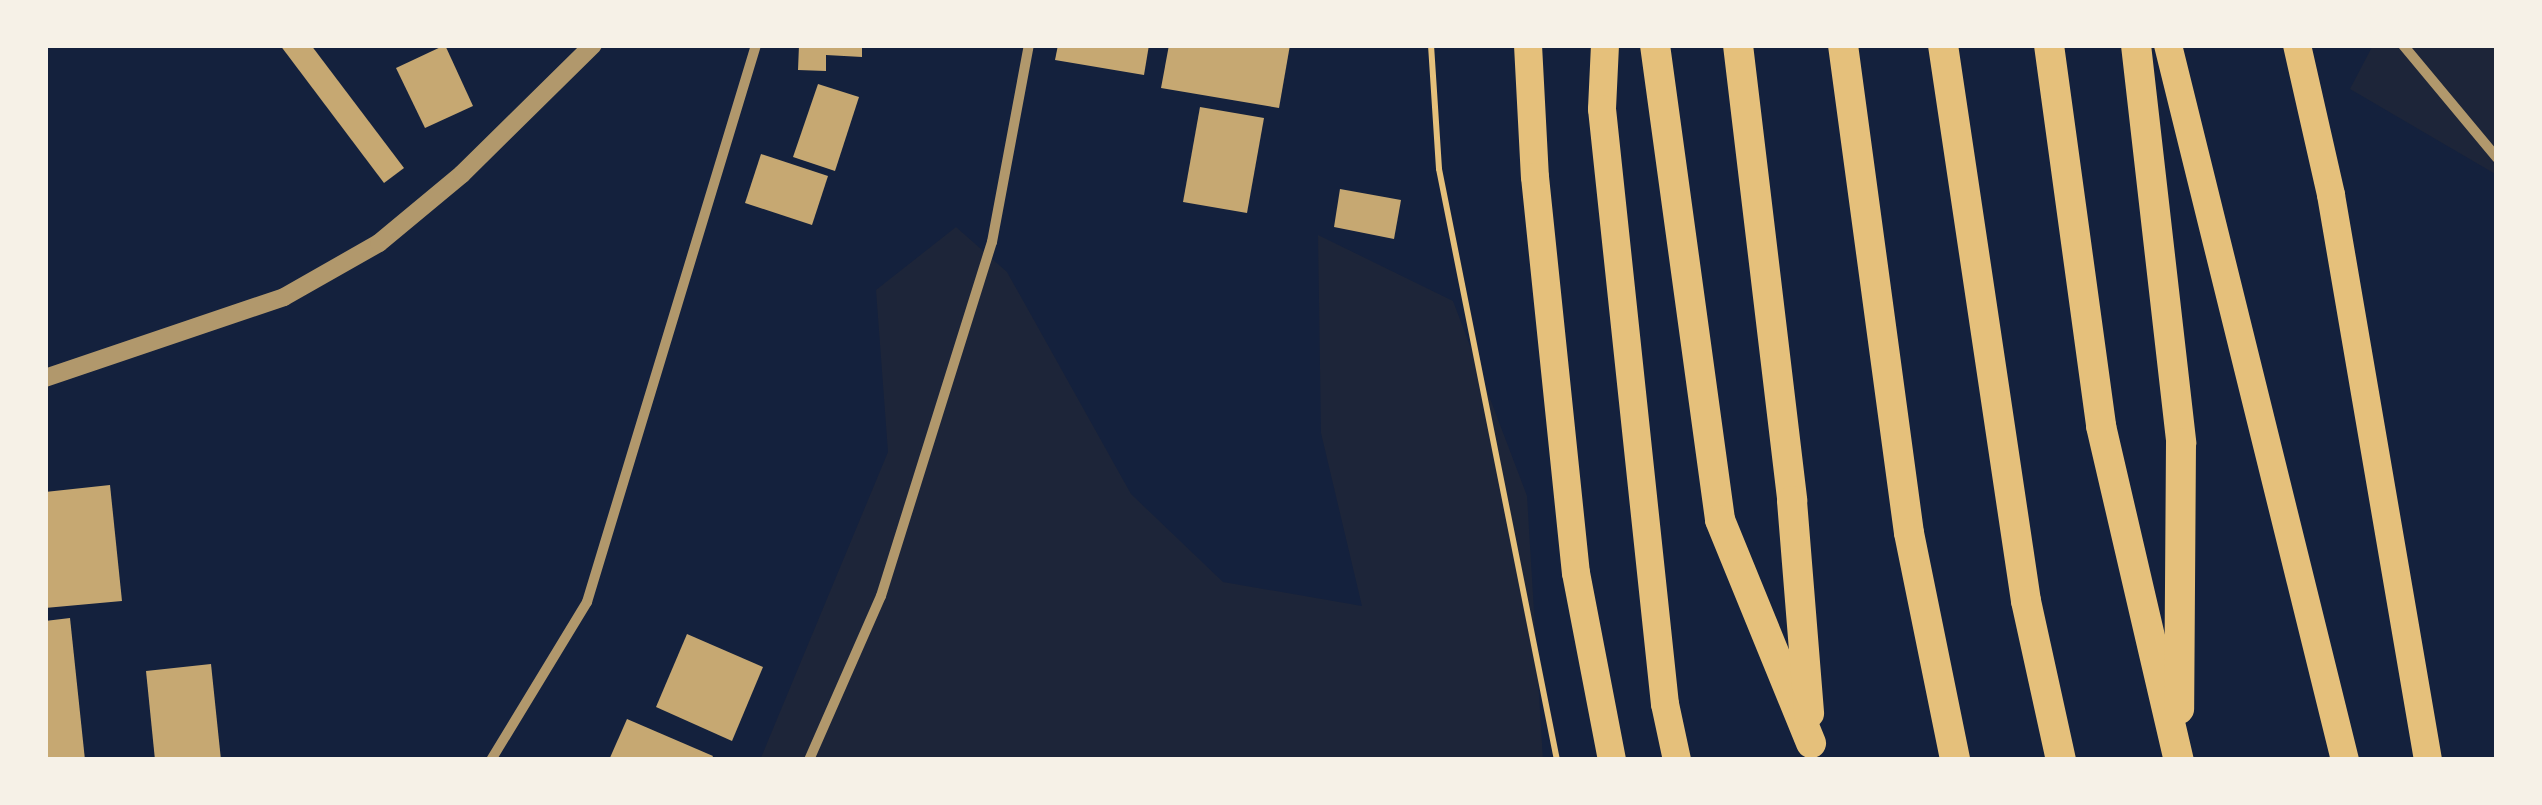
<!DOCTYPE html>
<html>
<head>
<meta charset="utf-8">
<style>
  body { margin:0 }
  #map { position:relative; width:2542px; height:805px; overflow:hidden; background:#14213d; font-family:Mulish,sans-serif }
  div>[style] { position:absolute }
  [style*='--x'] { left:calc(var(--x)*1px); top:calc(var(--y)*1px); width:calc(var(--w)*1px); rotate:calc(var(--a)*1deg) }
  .green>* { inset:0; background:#1d2539 }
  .building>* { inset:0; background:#c6a872 }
  .path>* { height:6px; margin:-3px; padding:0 3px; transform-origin:3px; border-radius:3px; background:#e5c07b }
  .minor>* { height:10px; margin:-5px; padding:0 5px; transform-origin:5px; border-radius:5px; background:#b1986c }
  .tertiary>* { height:18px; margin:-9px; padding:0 9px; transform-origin:9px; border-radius:9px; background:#b1986c }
  .trunk>* { height:28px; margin:-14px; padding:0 14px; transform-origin:14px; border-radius:14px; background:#e5c07b }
  .motorway>* { height:30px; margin:-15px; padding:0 15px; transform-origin:15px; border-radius:15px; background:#e5c07b }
  span { translate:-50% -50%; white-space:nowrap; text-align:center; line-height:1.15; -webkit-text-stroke:9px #f6f1e7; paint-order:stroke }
  .frame { position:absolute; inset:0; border:48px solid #f6f1e7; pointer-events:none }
</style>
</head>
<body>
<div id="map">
  <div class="green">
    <i style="clip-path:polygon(2373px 45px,2497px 45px,2497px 175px,2350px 89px)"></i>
    <i style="clip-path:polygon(956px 227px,1007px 272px,1131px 494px,1223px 582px,1362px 606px,1321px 433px,1318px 235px,1453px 301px,1527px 496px,1543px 760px,760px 760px,888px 452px,876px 290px)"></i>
  </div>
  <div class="building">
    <i style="clip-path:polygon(280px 45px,311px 45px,404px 168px,384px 183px)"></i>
    <i style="clip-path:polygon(445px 45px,473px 106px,425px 128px,396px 68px)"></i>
    <i style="clip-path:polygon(799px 45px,862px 45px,862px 57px,826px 55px,826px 71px,798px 70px)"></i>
    <i style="clip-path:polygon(1058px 45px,1149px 45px,1144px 75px,1055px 60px)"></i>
    <i style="clip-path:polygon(1169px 45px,1290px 45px,1279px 108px,1161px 88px)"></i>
    <i style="clip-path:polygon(818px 84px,859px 97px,835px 171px,793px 157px)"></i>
    <i style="clip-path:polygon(1200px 107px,1264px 118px,1247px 213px,1183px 202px)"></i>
    <i style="clip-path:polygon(761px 154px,828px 176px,812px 225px,745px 203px)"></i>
    <i style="clip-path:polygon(1340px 189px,1401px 200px,1394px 239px,1334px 227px)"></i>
    <i style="clip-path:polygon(110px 485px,122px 601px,45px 608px,45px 492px)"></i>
    <i style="clip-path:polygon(70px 618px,85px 760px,45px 760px,45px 621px)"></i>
    <i style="clip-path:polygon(687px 634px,763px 667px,732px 741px,656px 707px)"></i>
    <i style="clip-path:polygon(211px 664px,221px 760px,155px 760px,146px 671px)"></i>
    <i style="clip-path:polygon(627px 719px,713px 756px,711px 760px,609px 760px)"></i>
  </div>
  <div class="path">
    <i style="--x:1431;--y:45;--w:124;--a:86.3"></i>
    <i style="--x:1439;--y:169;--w:603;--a:78.71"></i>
  </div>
  <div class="minor">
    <i style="--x:2403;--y:45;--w:147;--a:50.2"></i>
    <i style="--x:491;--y:760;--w:185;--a:-58.7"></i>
    <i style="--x:587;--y:602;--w:582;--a:-73.12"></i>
    <i style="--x:809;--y:760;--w:179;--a:-66.3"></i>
    <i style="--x:881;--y:596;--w:371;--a:-72.6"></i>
    <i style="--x:992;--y:242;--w:200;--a:-79.4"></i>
  </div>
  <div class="tertiary">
    <i style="--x:45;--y:378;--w:252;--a:-18.7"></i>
    <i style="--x:284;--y:297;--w:109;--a:-29.6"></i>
    <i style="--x:379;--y:243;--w:108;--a:-39.7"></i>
    <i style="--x:462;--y:174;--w:184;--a:-44.6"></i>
  </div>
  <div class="trunk">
    <i style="--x:1528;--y:45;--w:132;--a:87"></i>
    <i style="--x:1535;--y:177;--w:398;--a:84.1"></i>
    <i style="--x:1576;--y:573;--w:190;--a:79.1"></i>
    <i style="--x:1605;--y:45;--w:64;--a:92.7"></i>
    <i style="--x:1602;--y:109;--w:598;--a:83.96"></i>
    <i style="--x:1665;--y:704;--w:57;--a:77.9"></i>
    <i style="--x:2168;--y:45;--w:737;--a:76.1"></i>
    <i style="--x:2297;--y:45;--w:154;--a:77.2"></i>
    <i style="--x:2331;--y:195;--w:573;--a:80.26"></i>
  </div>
  <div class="motorway">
    <i style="--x:1655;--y:45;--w:479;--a:82.2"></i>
    <i style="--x:1720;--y:520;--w:241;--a:67.8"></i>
    <i style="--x:1738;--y:45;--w:459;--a:83.2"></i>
    <i style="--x:1792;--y:501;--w:213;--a:85.4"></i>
    <i style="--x:1843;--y:45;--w:492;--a:82.3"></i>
    <i style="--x:1909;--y:533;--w:232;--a:78.5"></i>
    <i style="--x:1943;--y:45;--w:562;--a:81.51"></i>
    <i style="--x:2026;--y:601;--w:163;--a:77.6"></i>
    <i style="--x:2049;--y:45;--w:385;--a:82.2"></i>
    <i style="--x:2101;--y:426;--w:343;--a:76.9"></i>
    <i style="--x:2136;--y:45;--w:401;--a:83.5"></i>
    <i style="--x:2181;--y:443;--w:266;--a:90.4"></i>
  </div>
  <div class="frame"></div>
</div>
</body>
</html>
